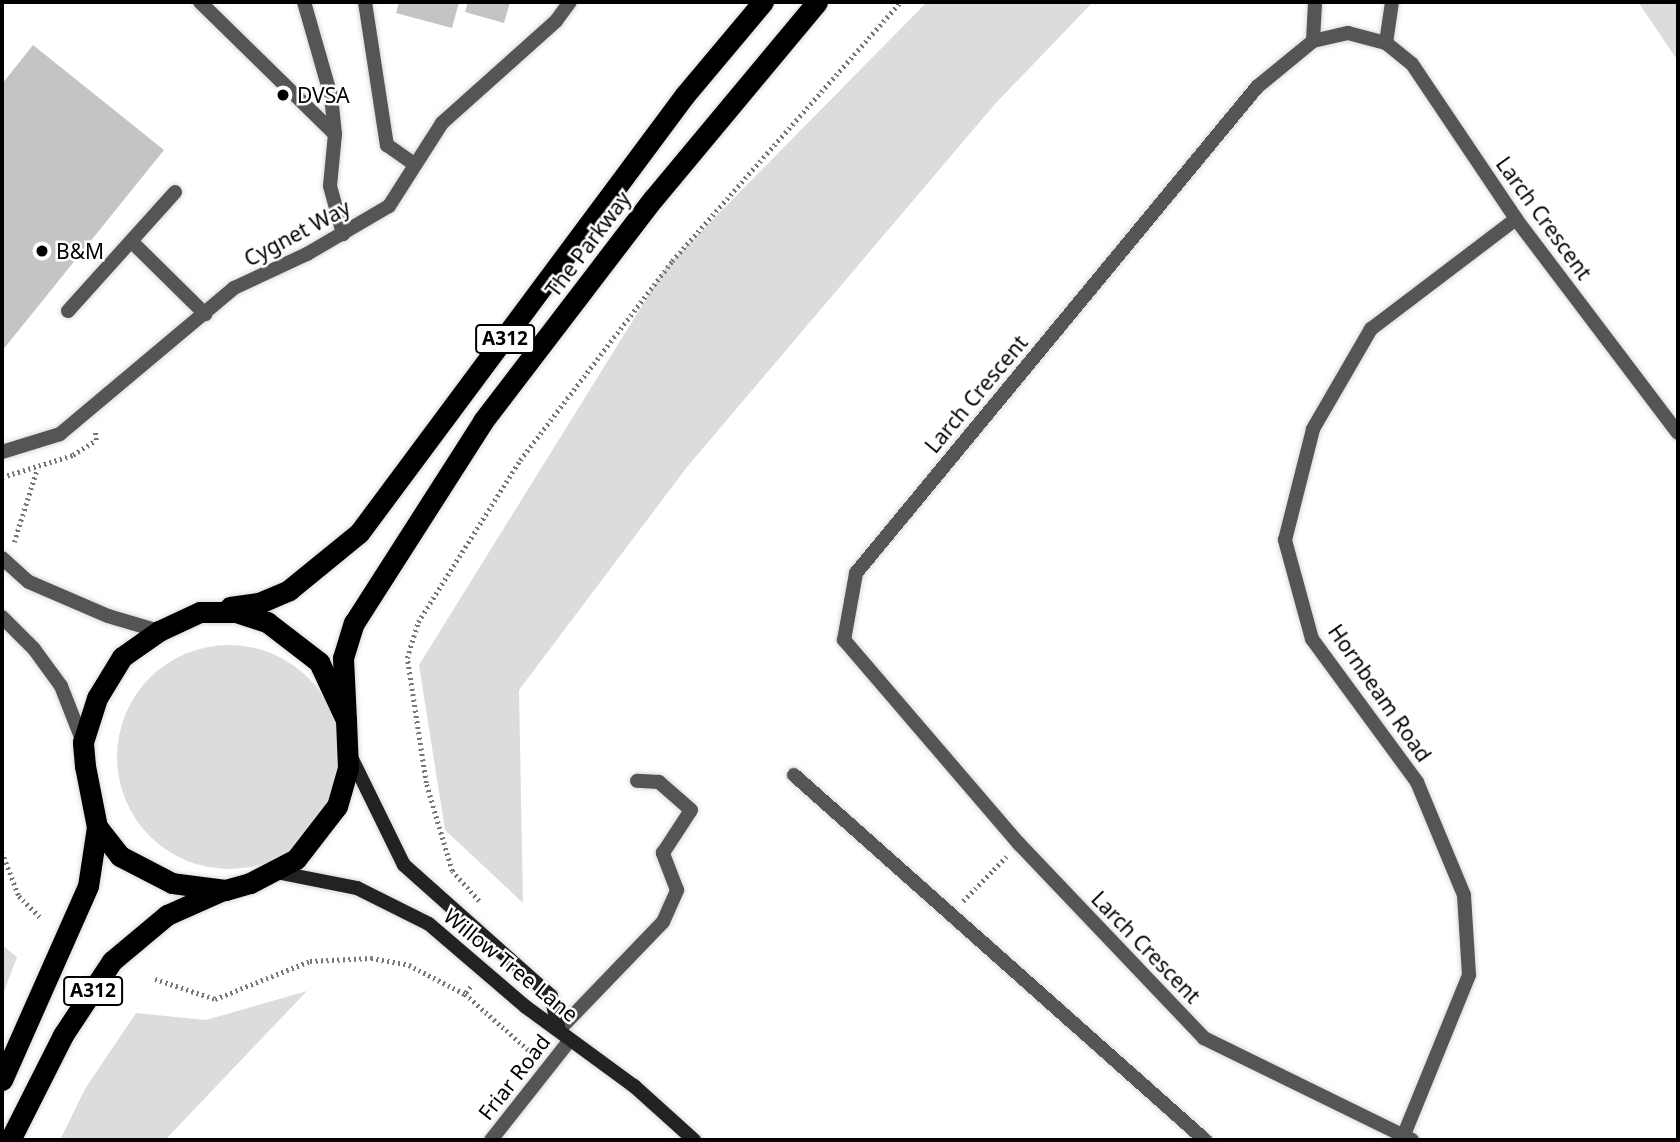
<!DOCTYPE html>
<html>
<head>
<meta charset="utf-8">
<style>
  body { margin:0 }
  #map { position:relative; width:1680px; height:1142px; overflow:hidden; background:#fff; font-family:"Noto Sans",sans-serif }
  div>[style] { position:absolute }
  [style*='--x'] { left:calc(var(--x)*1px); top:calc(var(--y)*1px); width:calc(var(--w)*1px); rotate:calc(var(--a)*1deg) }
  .green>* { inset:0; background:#dcdcdc }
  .round { border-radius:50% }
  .building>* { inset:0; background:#c4c4c4 }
  .path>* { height:4.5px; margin-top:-2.25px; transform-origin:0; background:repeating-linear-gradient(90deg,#777 0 2px,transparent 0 5.5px) }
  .roads { filter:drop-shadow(0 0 2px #dbdbdb) drop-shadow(0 0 2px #dbdbdb) }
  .lane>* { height:14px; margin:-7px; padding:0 7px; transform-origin:7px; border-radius:7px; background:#555 }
  .street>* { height:14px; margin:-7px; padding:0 7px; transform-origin:7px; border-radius:7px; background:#555 }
  .secondary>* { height:14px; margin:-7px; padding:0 7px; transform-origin:7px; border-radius:7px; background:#222 }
  .highway>* { height:21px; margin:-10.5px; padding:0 10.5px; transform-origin:10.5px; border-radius:10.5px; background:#000 }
  .dots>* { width:19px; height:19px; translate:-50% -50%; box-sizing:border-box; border:4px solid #fff; border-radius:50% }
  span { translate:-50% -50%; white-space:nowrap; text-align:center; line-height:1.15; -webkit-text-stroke:5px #fff; paint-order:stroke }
  .shield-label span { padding:2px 5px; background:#fff; border:2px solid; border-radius:5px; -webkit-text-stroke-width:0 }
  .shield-label { font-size:19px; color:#000; font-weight:700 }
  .poi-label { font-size:21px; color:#000 }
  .left { translate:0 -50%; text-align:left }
  .street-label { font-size:21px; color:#000 }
  .frame { position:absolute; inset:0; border:4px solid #000; pointer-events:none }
</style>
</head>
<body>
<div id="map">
  <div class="green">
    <i style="clip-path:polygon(927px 2px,1093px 2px,995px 104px,687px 467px,519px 690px,523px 903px,445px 830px,419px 665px,666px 267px)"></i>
    <i style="clip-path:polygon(1638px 2px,1678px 2px,1678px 61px)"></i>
    <i class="round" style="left:117px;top:645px;width:224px;height:224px"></i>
    <i style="clip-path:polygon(2px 945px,17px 957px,2px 997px)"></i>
    <i style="clip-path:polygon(307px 991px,165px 1140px,60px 1140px,85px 1089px,136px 1013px,206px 1020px)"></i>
  </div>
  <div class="building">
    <i style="clip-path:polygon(399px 2px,459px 2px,452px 28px,396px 13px)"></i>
    <i style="clip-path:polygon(468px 2px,510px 2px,504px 23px,465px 12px)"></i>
    <i style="clip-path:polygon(33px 45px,164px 150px,2px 351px,2px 84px)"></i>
  </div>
  <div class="path">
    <i style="--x:2;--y:477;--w:74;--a:-17.2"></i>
    <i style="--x:73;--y:455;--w:27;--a:-33"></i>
    <i style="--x:96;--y:440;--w:9;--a:-96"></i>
    <i style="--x:14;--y:542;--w:77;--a:-72.5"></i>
    <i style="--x:2;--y:852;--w:47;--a:68.9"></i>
    <i style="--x:19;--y:896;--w:30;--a:45"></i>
    <i style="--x:479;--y:901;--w:40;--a:-132"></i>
    <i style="--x:452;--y:871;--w:92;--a:-106.5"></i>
    <i style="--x:426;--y:783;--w:126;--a:-98.6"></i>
    <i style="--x:407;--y:658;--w:38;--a:-73"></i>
    <i style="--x:418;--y:622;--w:191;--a:-57.8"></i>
    <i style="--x:520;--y:460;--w:250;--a:-52.6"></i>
    <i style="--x:672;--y:261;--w:345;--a:-48.6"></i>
    <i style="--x:963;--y:901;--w:62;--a:-45.7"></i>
    <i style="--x:155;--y:979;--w:63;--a:18.4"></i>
    <i style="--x:215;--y:999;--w:102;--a:-21.8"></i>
    <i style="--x:310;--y:961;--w:61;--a:-2.8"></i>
    <i style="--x:371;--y:958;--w:39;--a:10"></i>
    <i style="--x:409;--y:965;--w:63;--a:27.4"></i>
    <i style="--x:471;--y:987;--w:9;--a:131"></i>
    <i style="--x:465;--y:994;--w:91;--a:41.4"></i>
  </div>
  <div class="roads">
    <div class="lane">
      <i style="--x:200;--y:2;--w:189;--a:44.4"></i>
      <i style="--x:304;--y:2;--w:98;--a:74"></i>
      <i style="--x:331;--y:96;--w:38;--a:84"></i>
      <i style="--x:335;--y:134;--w:52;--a:95.5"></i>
      <i style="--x:330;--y:186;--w:50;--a:74.8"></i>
      <i style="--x:365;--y:2;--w:145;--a:81.3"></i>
      <i style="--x:387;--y:145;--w:33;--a:35"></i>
      <i style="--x:132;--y:242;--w:103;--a:44.6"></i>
      <i style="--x:68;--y:311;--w:160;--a:-48"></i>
    </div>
    <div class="street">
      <i style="--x:1313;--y:41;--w:39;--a:-87"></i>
      <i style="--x:1386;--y:43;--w:41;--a:-81.7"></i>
      <i style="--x:2;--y:452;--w:61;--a:-17.2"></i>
      <i style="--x:60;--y:434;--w:227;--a:-40"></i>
      <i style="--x:234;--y:288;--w:81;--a:-25"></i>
      <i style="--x:307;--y:254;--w:95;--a:-30.3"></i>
      <i style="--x:389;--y:206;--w:98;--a:-57.4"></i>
      <i style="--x:442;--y:123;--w:153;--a:-41.8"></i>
      <i style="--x:556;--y:21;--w:24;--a:-54"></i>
      <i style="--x:2;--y:558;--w:36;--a:42"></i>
      <i style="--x:29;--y:582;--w:86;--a:23.3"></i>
      <i style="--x:108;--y:616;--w:53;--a:16.4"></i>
      <i style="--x:2;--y:617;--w:45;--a:45"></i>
      <i style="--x:34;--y:649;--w:46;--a:53.9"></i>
      <i style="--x:61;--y:686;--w:60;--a:68.6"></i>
      <i style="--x:794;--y:775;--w:550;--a:41.61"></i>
      <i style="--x:559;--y:1030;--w:150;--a:-46.1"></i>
      <i style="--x:663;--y:922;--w:35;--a:-66"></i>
      <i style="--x:677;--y:890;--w:40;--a:-111"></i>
      <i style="--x:663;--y:853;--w:51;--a:-56.9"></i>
      <i style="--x:691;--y:810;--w:43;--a:-138.8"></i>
      <i style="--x:659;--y:782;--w:22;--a:-177"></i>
      <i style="--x:1403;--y:1137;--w:175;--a:-67.8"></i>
      <i style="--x:1469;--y:975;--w:80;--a:-93.6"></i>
      <i style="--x:1464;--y:895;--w:122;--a:-112.6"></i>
      <i style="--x:1417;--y:782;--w:177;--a:-126.3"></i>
      <i style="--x:1312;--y:639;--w:103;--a:-105.3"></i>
      <i style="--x:1285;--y:540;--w:114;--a:-75.8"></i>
      <i style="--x:1313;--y:429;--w:116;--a:-59.9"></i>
      <i style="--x:1371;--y:329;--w:182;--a:-37.2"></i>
      <i style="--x:491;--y:1140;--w:127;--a:-51.7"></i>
      <i style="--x:1412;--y:1140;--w:232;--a:-153.9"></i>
      <i style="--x:1204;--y:1038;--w:268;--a:-133.6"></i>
      <i style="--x:1019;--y:844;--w:269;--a:-130.6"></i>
      <i style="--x:844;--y:640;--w:68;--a:-79.8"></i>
      <i style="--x:856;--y:573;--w:630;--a:-50.47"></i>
      <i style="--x:1257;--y:87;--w:72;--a:-39.4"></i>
      <i style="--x:1313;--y:41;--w:36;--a:-13"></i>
      <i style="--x:1348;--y:33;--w:39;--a:15"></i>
      <i style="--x:1386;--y:43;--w:33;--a:39"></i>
      <i style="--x:1412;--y:64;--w:187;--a:56.1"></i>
      <i style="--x:1516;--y:219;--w:268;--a:52.9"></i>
    </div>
    <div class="secondary">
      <i style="--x:351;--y:757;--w:120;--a:63.9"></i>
      <i style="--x:404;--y:865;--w:197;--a:41.7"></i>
      <i style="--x:551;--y:996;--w:35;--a:77"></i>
      <i style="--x:276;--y:872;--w:83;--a:11.2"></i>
      <i style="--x:357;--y:888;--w:80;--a:26.6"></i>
      <i style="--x:429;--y:924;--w:128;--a:40.6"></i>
      <i style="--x:526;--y:1007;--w:134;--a:36.2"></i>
      <i style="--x:634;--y:1086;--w:81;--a:42"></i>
    </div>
    <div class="highway">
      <i style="--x:230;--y:607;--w:29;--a:-8"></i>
      <i style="--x:259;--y:603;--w:33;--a:-23"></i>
      <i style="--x:289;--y:590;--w:90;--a:-39.2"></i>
      <i style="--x:359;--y:533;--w:545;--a:-53.36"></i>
      <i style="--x:684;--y:96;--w:123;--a:-50"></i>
      <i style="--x:200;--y:612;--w:36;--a:0"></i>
      <i style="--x:236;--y:612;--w:33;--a:18"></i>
      <i style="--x:267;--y:622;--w:66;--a:37.6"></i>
      <i style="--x:319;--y:662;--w:64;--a:65"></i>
      <i style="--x:346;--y:720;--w:48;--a:87.6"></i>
      <i style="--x:348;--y:768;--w:40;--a:106"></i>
      <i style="--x:337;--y:806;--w:67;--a:127.7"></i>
      <i style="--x:296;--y:859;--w:52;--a:152.4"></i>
      <i style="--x:250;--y:883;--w:26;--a:164"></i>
      <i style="--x:225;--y:890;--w:53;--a:-172.5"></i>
      <i style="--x:172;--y:883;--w:59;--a:-152.6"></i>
      <i style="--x:120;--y:856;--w:37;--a:-128"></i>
      <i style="--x:97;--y:827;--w:62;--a:-101.1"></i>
      <i style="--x:85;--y:766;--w:24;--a:-95"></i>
      <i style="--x:83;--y:742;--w:46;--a:-72.3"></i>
      <i style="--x:97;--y:698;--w:48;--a:-58.6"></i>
      <i style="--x:122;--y:657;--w:45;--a:-35.1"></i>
      <i style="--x:159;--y:631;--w:45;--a:-24.9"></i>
      <i style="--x:346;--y:720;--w:62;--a:-92.8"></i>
      <i style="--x:343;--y:658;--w:37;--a:-73"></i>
      <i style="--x:354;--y:623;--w:240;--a:-57.4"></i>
      <i style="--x:483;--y:421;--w:280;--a:-52.6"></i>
      <i style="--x:653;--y:199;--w:256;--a:-50.2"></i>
      <i style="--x:2;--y:1080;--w:212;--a:-66.1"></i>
      <i style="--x:88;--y:886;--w:60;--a:-81.3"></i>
      <i style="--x:10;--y:1140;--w:118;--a:-63.2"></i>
      <i style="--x:63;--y:1035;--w:89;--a:-56.5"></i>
      <i style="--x:112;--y:961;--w:72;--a:-39.9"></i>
      <i style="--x:167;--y:915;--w:61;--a:-24.1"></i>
    </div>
  </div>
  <div class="dots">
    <i style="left:283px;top:95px;background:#000"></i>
    <i style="left:42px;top:251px;background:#000"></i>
  </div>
  <div class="shield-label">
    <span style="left:505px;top:339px">A312</span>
    <span style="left:93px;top:991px">A312</span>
  </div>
  <div class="poi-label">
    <span class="left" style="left:297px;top:95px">DVSA</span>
    <span class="left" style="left:56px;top:251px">B&amp;M</span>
  </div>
  <div class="street-label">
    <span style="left:1544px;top:218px;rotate:54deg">Larch Crescent</span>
    <span style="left:297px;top:233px;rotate:-28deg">Cygnet Way</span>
    <span style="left:588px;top:244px;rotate:-53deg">The Parkway</span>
    <span style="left:976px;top:394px;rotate:-50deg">Larch Crescent</span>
    <span style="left:1380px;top:693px;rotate:55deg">Hornbeam Road</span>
    <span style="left:1146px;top:947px;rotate:46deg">Larch Crescent</span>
    <span style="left:511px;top:965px;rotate:39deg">Willow Tree Lane</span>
    <span style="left:514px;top:1077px;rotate:-52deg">Friar Road</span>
  </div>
  <div class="frame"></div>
</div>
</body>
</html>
